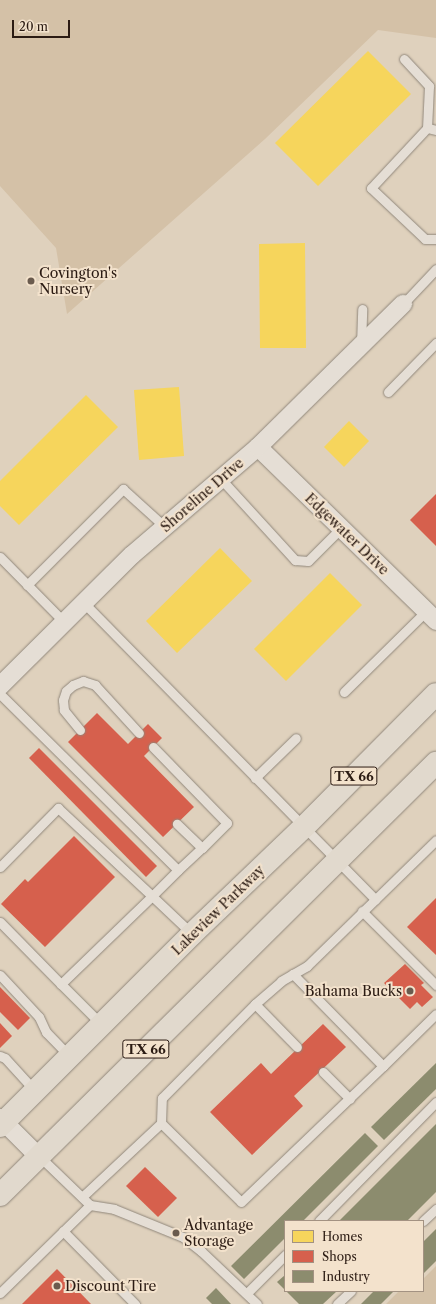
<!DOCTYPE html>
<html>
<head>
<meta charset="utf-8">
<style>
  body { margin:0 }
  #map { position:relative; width:436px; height:1304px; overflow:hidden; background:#dfd1bd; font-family:"Libre Caslon Text",serif }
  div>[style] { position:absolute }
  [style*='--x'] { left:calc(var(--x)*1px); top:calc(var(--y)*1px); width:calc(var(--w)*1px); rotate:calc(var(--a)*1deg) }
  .green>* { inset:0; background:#d4c1a7 }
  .homes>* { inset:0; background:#f6d55c }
  .shops>* { inset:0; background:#d6604d }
  .industry>* { inset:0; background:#8c8c6e }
  .roads { filter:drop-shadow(0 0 1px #90877b) drop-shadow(0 0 1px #90877b) }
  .service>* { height:9px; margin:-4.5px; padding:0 4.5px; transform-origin:4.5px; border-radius:4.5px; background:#e5ded5 }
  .minor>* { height:18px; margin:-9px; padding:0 9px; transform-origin:9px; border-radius:9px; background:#e5ded5 }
  .primary>* { height:22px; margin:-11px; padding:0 11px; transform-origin:11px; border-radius:11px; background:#e1d9cd }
  .dots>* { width:11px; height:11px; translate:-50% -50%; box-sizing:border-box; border:2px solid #f3e2cc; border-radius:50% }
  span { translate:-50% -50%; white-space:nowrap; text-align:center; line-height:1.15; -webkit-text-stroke:4px #f3e2cc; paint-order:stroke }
  .shield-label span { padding:1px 3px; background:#f3e2cc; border:1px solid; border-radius:3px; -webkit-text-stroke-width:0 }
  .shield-label { font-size:13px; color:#2b1b13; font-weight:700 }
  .poi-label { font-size:14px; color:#2b1b13 }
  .left { translate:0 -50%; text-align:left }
  .right { translate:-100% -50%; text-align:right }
  .street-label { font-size:14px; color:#2b1b13 }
  .legend { position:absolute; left:284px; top:1220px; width:140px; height:72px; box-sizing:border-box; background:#f3e2cc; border:1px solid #a39282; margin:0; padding:5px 7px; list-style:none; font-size:12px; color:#2b1b13 }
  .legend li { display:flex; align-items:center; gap:8px; height:20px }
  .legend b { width:20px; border:1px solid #a39282 }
  .scale { position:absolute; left:12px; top:20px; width:58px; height:18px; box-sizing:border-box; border:2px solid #2b1b13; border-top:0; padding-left:5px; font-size:12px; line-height:14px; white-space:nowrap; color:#2b1b13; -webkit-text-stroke:3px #f3e2cc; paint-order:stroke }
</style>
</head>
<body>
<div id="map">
  <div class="green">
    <i style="clip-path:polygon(0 0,436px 0,436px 38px,378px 30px,265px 139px,67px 314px,56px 248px,0 186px)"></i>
    <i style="clip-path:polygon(436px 1266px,436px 1304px,386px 1304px,399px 1291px,423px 1291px,423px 1279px)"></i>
  </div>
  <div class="homes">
    <i style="clip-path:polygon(368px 51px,411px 94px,318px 186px,275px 143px)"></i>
    <i style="clip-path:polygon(305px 243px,306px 348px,260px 348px,259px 244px)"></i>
    <i style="clip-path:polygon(179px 387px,184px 456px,139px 460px,134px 390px)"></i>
    <i style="clip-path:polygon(86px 395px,118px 427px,19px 525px,0 506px,0 481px)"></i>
    <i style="clip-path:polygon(349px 421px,369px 441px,344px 467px,324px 447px)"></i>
    <i style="clip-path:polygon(220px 548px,252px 581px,177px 653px,146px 621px)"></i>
    <i style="clip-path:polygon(330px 573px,362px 605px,286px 681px,254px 649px)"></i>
  </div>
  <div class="shops">
    <i style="clip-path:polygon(436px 494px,436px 546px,410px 520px)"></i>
    <i style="clip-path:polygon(97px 713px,128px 744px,148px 724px,162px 738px,144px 756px,194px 807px,163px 837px,68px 742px)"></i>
    <i style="clip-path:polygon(39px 748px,157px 866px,146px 877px,29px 758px)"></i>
    <i style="clip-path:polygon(74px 836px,115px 877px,45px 947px,1px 904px,25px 879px,28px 882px)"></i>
    <i style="clip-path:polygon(436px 898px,436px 955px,407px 927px)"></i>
    <i style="clip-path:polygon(405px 964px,424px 983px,421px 985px,433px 997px,422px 1007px,417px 1002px,410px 1009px,384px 983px)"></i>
    <i style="clip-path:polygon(0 987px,30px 1018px,18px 1030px,0 1012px)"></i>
    <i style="clip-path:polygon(0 1023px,12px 1036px,0 1048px)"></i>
    <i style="clip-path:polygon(323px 1024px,346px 1047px,294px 1096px,303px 1106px,252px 1155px,210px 1112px,261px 1063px,271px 1074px)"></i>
    <i style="clip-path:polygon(145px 1167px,177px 1198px,158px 1217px,126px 1186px)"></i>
    <i style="clip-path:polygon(57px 1269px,91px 1304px,22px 1304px)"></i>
  </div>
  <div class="industry">
    <i style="clip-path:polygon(436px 1063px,436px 1089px,384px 1140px,371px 1127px)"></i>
    <i style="clip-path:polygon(436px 1124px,436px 1192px,407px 1221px,339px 1221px)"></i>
    <i style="clip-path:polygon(365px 1133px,378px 1146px,303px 1221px,285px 1221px,285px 1238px,244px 1279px,231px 1266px)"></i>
    <i style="clip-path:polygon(436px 1229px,436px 1261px,423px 1274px,423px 1242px)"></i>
    <i style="clip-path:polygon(285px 1275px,285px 1290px,277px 1282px)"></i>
    <i style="clip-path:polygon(216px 1288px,231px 1304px,212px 1304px,206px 1298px)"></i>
    <i style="clip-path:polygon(286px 1291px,337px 1291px,323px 1304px,299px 1304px)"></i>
    <i style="clip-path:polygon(374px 1291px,394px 1291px,381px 1304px,361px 1304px)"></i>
  </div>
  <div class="roads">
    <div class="service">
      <i style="--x:404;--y:59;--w:37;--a:47"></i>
      <i style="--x:429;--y:86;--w:42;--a:92.7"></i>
      <i style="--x:436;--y:130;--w:9;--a:-167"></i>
      <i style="--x:427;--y:128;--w:82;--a:133"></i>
      <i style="--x:371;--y:188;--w:74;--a:43.4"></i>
      <i style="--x:425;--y:239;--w:11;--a:0"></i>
      <i style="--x:403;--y:304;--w:48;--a:-46.7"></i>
      <i style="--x:361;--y:345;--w:36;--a:-88"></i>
      <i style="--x:388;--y:392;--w:69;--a:-45.6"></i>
      <i style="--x:221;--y:479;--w:110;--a:47.6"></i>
      <i style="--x:295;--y:560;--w:13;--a:4"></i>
      <i style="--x:308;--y:561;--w:47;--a:-45"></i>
      <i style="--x:0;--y:557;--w:91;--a:45.4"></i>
      <i style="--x:27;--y:585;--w:136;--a:-45"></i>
      <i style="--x:123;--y:489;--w:57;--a:42.1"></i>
      <i style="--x:83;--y:602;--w:417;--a:45.5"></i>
      <i style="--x:344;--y:692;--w:115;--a:-44.6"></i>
      <i style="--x:0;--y:694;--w:250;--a:44.7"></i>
      <i style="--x:178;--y:870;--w:37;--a:135"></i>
      <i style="--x:152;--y:896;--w:55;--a:43.5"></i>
      <i style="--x:80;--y:730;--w:26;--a:-129"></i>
      <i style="--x:64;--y:710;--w:10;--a:-96"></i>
      <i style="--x:63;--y:700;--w:9;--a:-72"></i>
      <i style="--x:66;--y:691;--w:9;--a:-41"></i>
      <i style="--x:73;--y:685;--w:11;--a:-22"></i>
      <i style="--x:83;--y:681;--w:13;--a:18"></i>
      <i style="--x:95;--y:685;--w:65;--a:47.5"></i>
      <i style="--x:153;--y:747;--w:106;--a:45.8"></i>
      <i style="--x:227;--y:823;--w:35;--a:135"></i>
      <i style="--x:202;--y:848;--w:35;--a:-136"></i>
      <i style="--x:255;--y:778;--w:57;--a:-44.3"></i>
      <i style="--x:0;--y:867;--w:83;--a:-45.5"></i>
      <i style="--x:58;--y:808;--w:129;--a:43.1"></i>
      <i style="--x:152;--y:896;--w:127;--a:136"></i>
      <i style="--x:61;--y:984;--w:58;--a:45"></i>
      <i style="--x:178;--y:870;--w:33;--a:-43"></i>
      <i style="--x:362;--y:911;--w:105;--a:45"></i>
      <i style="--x:0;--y:922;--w:87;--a:45.5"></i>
      <i style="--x:0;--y:975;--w:57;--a:47.1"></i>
      <i style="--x:39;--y:1017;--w:17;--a:65"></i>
      <i style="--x:46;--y:1032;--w:35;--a:46"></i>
      <i style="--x:255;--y:1004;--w:60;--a:45.7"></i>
      <i style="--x:0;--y:1056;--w:5;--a:22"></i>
      <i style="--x:5;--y:1058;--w:45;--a:47.7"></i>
      <i style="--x:383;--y:1066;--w:74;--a:-44.5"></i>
      <i style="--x:323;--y:1072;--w:38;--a:45"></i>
      <i style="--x:161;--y:1123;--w:112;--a:44.6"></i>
      <i style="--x:241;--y:1202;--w:197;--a:-43.8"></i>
      <i style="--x:383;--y:1066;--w:129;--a:-134.4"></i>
      <i style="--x:82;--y:1197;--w:108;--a:-43.1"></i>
      <i style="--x:161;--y:1123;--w:25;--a:-88"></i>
      <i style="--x:162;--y:1098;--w:132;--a:-45.3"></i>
      <i style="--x:255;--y:1004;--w:35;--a:-41"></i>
      <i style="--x:281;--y:981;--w:30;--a:-30"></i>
      <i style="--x:307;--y:966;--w:180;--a:-44.3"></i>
      <i style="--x:90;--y:1205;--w:24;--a:9"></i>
      <i style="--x:114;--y:1209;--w:74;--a:22.1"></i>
      <i style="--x:183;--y:1237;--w:23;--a:38"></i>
      <i style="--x:201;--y:1251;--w:77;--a:43.4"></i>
      <i style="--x:319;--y:1221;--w:167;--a:-45.5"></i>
      <i style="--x:423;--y:1221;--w:18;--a:-43"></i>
      <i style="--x:63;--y:1231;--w:103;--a:45.4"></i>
      <i style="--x:0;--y:1293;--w:126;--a:-44.4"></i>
      <i style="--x:90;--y:1205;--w:71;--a:-136.1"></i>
      <i style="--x:247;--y:1293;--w:54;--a:-45"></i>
      <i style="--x:337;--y:1304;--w:19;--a:-43"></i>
    </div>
    <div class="minor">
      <i style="--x:258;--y:447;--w:249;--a:44.3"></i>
      <i style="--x:0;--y:686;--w:186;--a:-44.8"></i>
      <i style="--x:132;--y:555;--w:166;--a:-40.6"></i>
      <i style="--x:258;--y:447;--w:204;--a:-44.6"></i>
      <i style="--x:0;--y:1118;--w:54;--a:45"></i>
    </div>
    <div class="primary">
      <i style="--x:0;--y:1126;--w:272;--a:-45"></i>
      <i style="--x:192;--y:934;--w:155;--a:-43.7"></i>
      <i style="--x:304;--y:827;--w:187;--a:-45.2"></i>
      <i style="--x:0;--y:1195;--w:614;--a:-44.74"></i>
    </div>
  </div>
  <div class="dots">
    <i style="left:31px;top:281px;background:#6a5b4e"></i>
    <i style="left:410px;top:991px;background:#6a5b4e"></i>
    <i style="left:176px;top:1233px;background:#6a5b4e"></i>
    <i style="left:57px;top:1286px;background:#6a5b4e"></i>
  </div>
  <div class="shield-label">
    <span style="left:354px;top:776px">TX 66</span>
    <span style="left:146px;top:1049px">TX 66</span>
  </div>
  <div class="poi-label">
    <span class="left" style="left:39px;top:281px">Covington's<br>Nursery</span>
    <span class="right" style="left:402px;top:991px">Bahama Bucks</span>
    <span class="left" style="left:184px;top:1233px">Advantage<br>Storage</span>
    <span class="left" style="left:65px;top:1286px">Discount Tire</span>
  </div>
  <div class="street-label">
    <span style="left:202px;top:495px;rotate:-41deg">Shoreline Drive</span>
    <span style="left:347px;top:534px;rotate:44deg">Edgewater Drive</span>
    <span style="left:218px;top:910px;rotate:-44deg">Lakeview Parkway</span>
  </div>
  <ul class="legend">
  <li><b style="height:11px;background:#f6d55c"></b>Homes</li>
  <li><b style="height:11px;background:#d6604d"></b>Shops</li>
  <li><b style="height:11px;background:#8c8c6e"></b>Industry</li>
  </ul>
  <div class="scale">20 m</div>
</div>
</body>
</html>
